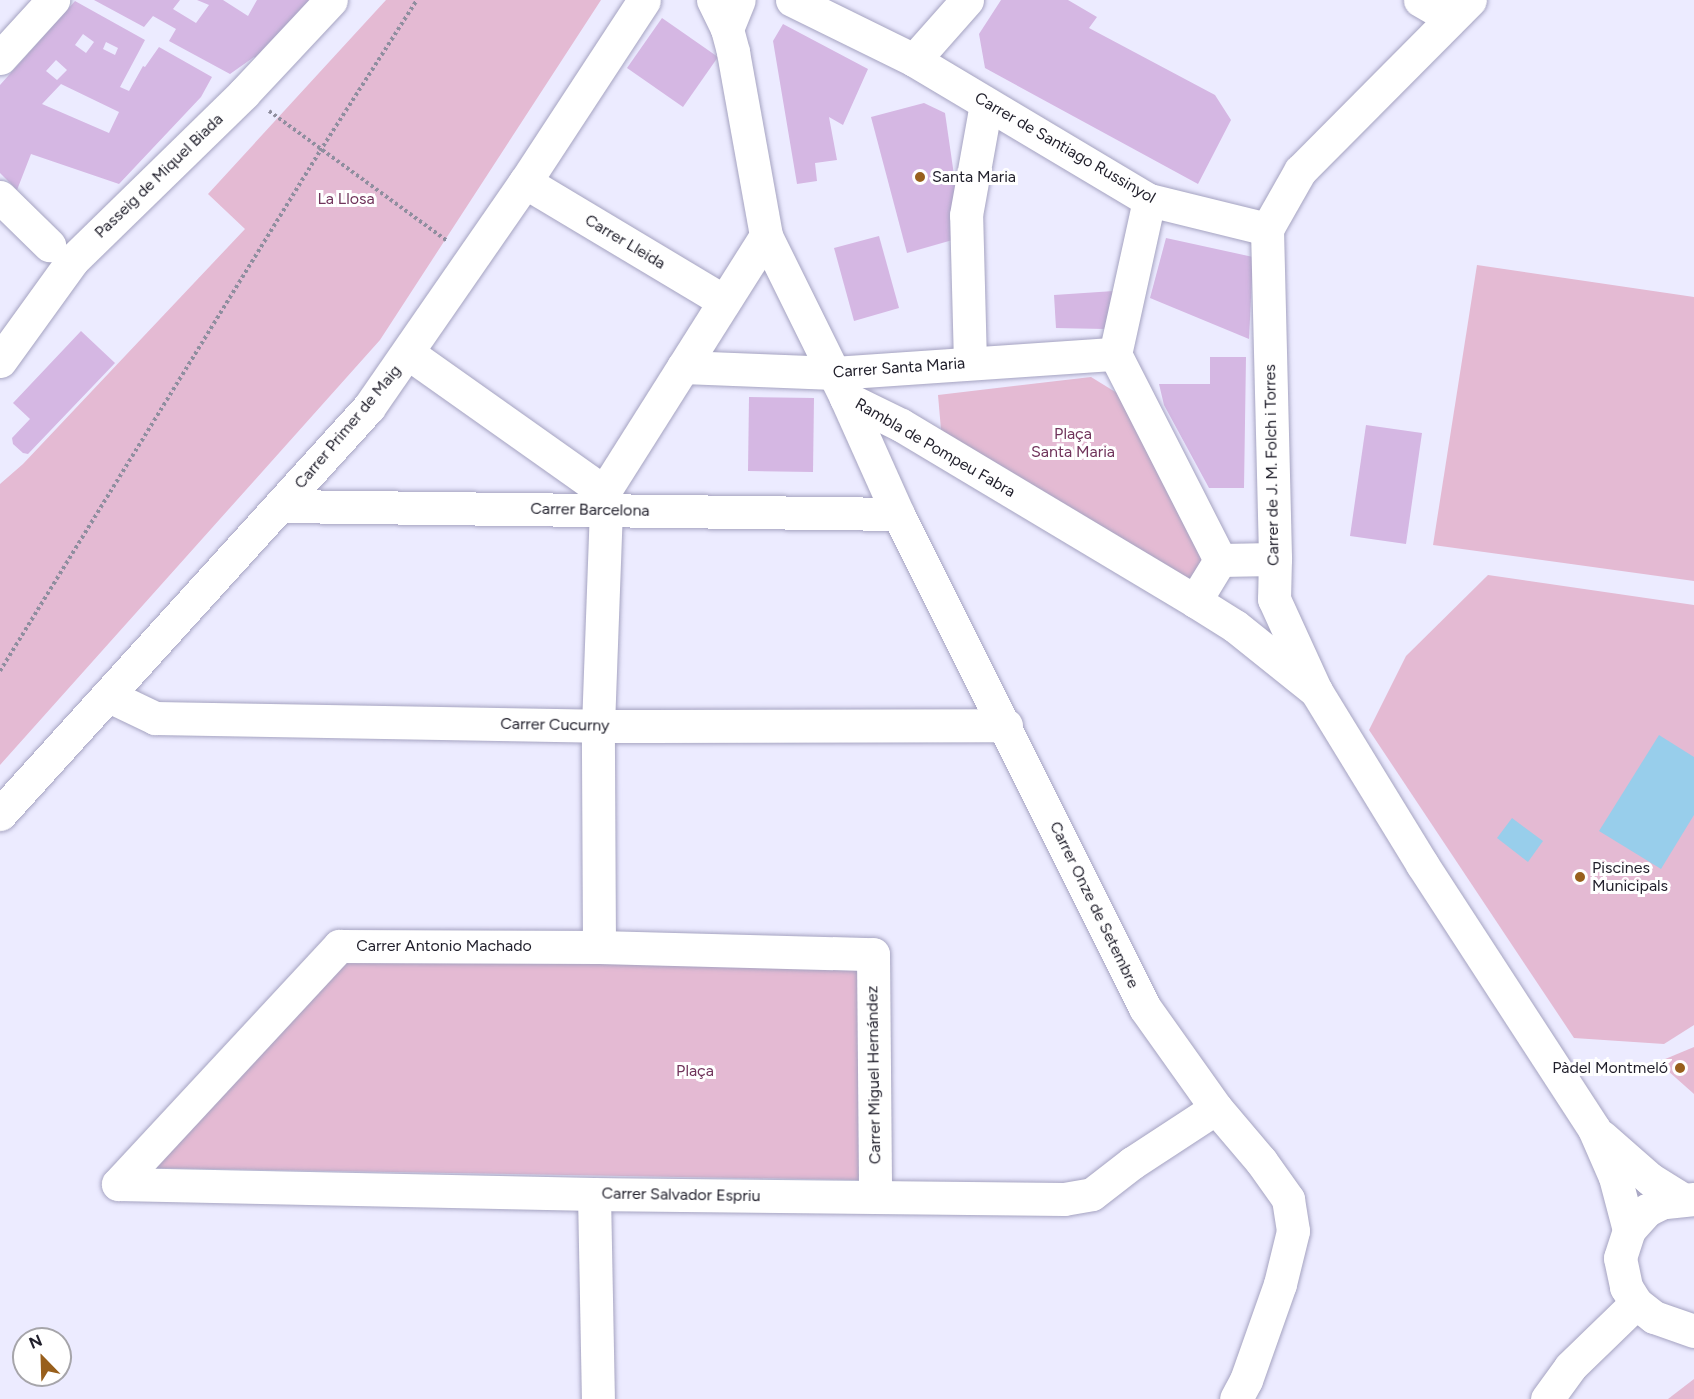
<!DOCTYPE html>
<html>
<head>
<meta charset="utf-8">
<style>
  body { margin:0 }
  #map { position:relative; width:1694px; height:1399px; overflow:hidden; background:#ecebff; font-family:Figtree,sans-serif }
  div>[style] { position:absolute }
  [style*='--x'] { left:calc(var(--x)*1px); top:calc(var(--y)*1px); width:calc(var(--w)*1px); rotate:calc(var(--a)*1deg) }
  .green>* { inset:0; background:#e4bad3 }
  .water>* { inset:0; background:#98ceeb }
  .building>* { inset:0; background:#d5b7e3 }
  .path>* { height:4px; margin-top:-2px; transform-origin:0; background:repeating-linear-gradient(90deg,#8f8e9f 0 3px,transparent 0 6px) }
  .roads { filter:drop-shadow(0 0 2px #a5a3c1) drop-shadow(0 0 2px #a5a3c1) }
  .street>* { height:33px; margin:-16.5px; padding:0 16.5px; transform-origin:16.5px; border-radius:16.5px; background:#fff }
  .secondary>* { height:33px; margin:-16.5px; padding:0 16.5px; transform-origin:16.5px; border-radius:16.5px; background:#fff }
  .dots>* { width:16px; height:16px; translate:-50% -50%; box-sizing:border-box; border:3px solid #fff; border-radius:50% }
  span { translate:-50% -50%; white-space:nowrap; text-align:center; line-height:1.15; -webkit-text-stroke:6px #fff; paint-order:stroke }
  .street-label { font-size:16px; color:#201f2b }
  .poi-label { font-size:16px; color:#201f2b }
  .left { translate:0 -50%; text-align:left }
  .right { translate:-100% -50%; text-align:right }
  .park-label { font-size:16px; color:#70345b }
  .north { position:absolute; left:12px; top:1327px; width:60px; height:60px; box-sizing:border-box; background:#fff; border:2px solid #a6a5aa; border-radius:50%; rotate:337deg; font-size:16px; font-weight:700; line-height:24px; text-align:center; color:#201f2b }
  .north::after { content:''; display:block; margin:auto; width:21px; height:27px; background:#985f1c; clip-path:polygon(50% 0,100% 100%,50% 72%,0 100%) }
</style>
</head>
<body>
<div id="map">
  <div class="green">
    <i style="clip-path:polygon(386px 0,601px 0,380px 340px,0 765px,0 484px,23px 464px,245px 229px,208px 194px)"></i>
    <i style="clip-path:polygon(1477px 265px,1694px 297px,1694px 581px,1433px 545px)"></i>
    <i style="clip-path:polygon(1091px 377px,1117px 393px,1204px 560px,1189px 579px,942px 441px,938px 395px)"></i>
    <i style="clip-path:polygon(1488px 575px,1694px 605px,1694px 1025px,1664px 1044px,1574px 1038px,1369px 730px,1406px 656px)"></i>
    <i style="clip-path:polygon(345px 958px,860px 966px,859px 1180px,150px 1168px)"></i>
    <i style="clip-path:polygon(1694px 1047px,1694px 1094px,1658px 1062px)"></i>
    <i style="clip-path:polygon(1694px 1379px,1694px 1399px,1668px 1399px)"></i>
  </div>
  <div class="water">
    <i style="clip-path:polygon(1659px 735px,1694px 757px,1694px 815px,1661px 869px,1599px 831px)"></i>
    <i style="clip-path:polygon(1512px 818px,1543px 841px,1528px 862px,1497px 838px)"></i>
  </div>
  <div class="building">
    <i style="clip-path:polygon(94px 0,180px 0,173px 9px,196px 23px,209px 5px,197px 0,223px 0,248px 16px,257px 0,310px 0,255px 58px,254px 57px,230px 74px,169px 41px,176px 29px,153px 16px,144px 27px)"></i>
    <i style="clip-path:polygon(1001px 0,1068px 0,1097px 17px,1089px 28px,1215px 95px,1231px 120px,1198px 184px,985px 68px,979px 34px)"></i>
    <i style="clip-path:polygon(evenodd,75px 1px,145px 40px,120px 87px,129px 91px,143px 66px,145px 67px,159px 47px,212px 77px,201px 97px,119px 184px,31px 154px,17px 190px,0 173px,0 85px,75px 1px,83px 34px,94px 42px,86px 53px,75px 45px,83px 34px,75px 1px,106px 42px,118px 48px,115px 55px,103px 49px,106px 42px,75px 1px,56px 60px,67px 70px,57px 80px,46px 71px,56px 60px,75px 1px,61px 84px,119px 112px,109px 133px,42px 104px,61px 84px)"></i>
    <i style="clip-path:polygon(662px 18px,718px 57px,683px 107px,627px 68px)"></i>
    <i style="clip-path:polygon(783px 24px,868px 69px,843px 125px,829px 117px,837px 160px,815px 163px,817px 181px,797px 184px,773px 41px)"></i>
    <i style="clip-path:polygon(924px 103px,945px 113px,963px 237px,907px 253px,871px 117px)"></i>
    <i style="clip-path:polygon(879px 236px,899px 308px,854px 321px,834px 248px)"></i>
    <i style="clip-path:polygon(1166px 238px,1253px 257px,1249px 339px,1150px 298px)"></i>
    <i style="clip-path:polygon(1114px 291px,1105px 329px,1056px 328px,1054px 295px)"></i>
    <i style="clip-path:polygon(81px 331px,115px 363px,28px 454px,23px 453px,13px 444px,12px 438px,30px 419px,13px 403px)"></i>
    <i style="clip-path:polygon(1210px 357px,1246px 357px,1244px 488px,1209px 488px,1164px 405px,1159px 384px,1210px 384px)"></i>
    <i style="clip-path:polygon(749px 397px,814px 398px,813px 472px,748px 471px)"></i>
    <i style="clip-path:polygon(1366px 425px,1422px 433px,1406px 544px,1350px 536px)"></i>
  </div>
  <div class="path">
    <i style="--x:269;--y:111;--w:220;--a:36.1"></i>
    <i style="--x:0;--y:671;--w:611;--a:-58.39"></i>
    <i style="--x:320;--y:151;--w:179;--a:-57.3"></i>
  </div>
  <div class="roads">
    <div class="street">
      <i style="--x:792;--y:0;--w:136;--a:26.2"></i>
      <i style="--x:914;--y:60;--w:274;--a:30.8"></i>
      <i style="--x:1149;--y:200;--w:122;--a:13.8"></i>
      <i style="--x:1420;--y:0;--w:34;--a:30"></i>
      <i style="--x:727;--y:29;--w:31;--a:-68"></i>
      <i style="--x:0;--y:58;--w:79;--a:-47.6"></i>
      <i style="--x:914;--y:60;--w:80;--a:-48.5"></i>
      <i style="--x:525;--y:182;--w:232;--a:30.9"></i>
      <i style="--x:0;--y:197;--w:69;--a:44.4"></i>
      <i style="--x:1149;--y:200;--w:158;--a:102.4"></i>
      <i style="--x:1115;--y:354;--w:231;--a:63"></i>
      <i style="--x:1220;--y:560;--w:48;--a:121.4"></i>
      <i style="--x:1267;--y:229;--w:330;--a:88.6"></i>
      <i style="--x:1275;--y:559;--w:40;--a:91.4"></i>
      <i style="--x:1274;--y:599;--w:101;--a:65.5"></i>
      <i style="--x:1267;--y:229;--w:67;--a:-60.4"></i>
      <i style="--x:1300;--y:171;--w:241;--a:-45.2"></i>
      <i style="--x:408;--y:353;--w:240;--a:35.3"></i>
      <i style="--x:0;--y:361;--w:123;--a:-54.2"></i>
      <i style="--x:72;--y:261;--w:240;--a:-44.3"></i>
      <i style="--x:244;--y:93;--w:127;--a:-46.9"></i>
      <i style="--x:970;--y:363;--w:148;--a:-91.5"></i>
      <i style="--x:966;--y:215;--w:113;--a:-79.8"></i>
      <i style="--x:683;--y:367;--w:151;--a:2.3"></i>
      <i style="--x:834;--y:373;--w:282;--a:-3.9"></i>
      <i style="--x:846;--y:398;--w:127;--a:65.9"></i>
      <i style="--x:898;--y:514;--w:552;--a:63.43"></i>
      <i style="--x:1145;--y:1008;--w:123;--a:54.6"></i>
      <i style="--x:1216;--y:1108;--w:70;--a:49.7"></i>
      <i style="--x:1261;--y:1161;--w:47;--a:54.6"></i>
      <i style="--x:1288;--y:1199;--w:32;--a:81"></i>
      <i style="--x:1293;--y:1231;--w:55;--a:103.8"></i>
      <i style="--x:1280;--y:1284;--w:102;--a:109.5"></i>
      <i style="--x:1246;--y:1380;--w:21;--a:118"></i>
      <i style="--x:281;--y:506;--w:617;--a:0.74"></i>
      <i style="--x:1220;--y:560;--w:55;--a:-1"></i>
      <i style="--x:109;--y:696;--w:51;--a:25.6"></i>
      <i style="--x:155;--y:718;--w:443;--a:1"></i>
      <i style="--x:598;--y:726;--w:408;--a:-0.1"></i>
      <i style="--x:0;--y:814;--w:549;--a:-47.8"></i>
      <i style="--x:369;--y:407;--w:274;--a:-55.3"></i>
      <i style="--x:525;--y:182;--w:217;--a:-56.8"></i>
      <i style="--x:599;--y:947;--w:221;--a:-90.3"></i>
      <i style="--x:598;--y:726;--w:216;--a:-87.9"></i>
      <i style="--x:606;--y:510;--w:18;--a:-96"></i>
      <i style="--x:604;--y:492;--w:303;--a:-57.7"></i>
      <i style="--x:118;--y:1184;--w:476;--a:1.2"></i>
      <i style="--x:594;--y:1194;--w:470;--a:0.6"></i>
      <i style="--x:1064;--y:1199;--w:28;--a:-10"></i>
      <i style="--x:1092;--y:1194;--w:51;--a:-37.8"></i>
      <i style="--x:1132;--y:1163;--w:100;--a:-33.2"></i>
      <i style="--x:118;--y:1184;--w:325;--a:-47.1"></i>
      <i style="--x:339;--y:946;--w:260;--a:0.2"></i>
      <i style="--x:599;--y:947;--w:274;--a:1.5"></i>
      <i style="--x:873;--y:954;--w:243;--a:89.5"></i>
      <i style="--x:594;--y:1194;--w:205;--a:88.9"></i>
      <i style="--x:1547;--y:1399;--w:39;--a:-54"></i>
      <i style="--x:1570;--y:1367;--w:92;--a:-44.1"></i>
    </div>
    <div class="secondary">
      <i style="--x:713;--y:0;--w:32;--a:64"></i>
      <i style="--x:727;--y:29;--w:24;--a:75"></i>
      <i style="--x:733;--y:52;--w:187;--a:79.8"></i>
      <i style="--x:766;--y:236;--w:181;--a:63.7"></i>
      <i style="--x:846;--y:398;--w:61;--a:26.1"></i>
      <i style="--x:901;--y:425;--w:343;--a:30.9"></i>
      <i style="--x:1195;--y:601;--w:47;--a:32"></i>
      <i style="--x:1235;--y:626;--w:104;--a:38.7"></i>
      <i style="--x:1316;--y:691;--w:203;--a:58.5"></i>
      <i style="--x:1422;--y:864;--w:316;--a:57"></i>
      <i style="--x:1594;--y:1129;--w:52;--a:66.4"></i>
      <i style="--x:1615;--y:1177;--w:55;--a:75.2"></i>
      <i style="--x:1602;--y:1137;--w:64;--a:41.2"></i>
      <i style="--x:1650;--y:1179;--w:36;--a:32"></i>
      <i style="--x:1694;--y:1199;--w:31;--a:174"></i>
      <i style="--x:1663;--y:1202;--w:18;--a:153"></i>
      <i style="--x:1647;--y:1210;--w:27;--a:132"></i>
      <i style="--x:1629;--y:1230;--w:29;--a:108"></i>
      <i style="--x:1620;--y:1258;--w:30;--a:78"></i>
      <i style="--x:1626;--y:1287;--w:19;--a:58"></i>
      <i style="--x:1636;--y:1303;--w:23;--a:38"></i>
      <i style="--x:1654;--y:1317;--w:42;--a:19.3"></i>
    </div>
  </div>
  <div class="dots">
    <i style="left:920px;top:177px;background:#985f1c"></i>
    <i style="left:1580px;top:877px;background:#985f1c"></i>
    <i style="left:1680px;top:1068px;background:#985f1c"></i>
  </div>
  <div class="street-label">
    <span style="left:1065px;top:148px;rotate:30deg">Carrer de Santiago Russinyol</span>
    <span style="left:159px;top:176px;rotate:-44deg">Passeig de Miquel Biada</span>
    <span style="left:625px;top:242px;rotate:31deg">Carrer Lleida</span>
    <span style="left:899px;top:368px;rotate:-4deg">Carrer Santa Maria</span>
    <span style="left:348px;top:427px;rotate:-50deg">Carrer Primer de Maig</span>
    <span style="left:935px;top:448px;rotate:30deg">Rambla de Pompeu Fabra</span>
    <span style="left:1272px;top:465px;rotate:-91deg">Carrer de J. M. Folch i Torres</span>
    <span style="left:590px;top:510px;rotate:1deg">Carrer Barcelona</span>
    <span style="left:555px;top:725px;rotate:1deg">Carrer Cucurny</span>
    <span style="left:1094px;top:905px;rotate:64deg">Carrer Onze de Setembre</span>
    <span style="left:444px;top:946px">Carrer Antonio Machado</span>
    <span style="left:874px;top:1075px;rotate:-91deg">Carrer Miguel Hernández</span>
    <span style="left:681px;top:1195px;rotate:1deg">Carrer Salvador Espriu</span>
  </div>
  <div class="poi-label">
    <span class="left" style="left:932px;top:177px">Santa Maria</span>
    <span class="left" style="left:1592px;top:877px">Piscines<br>Municipals</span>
    <span class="right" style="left:1668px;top:1068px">Pàdel Montmeló</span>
  </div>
  <div class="park-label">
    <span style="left:346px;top:199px">La Llosa</span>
    <span style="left:1073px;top:443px">Plaça<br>Santa Maria</span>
    <span style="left:695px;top:1071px">Plaça</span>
  </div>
  <div class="north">N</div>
</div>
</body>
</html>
